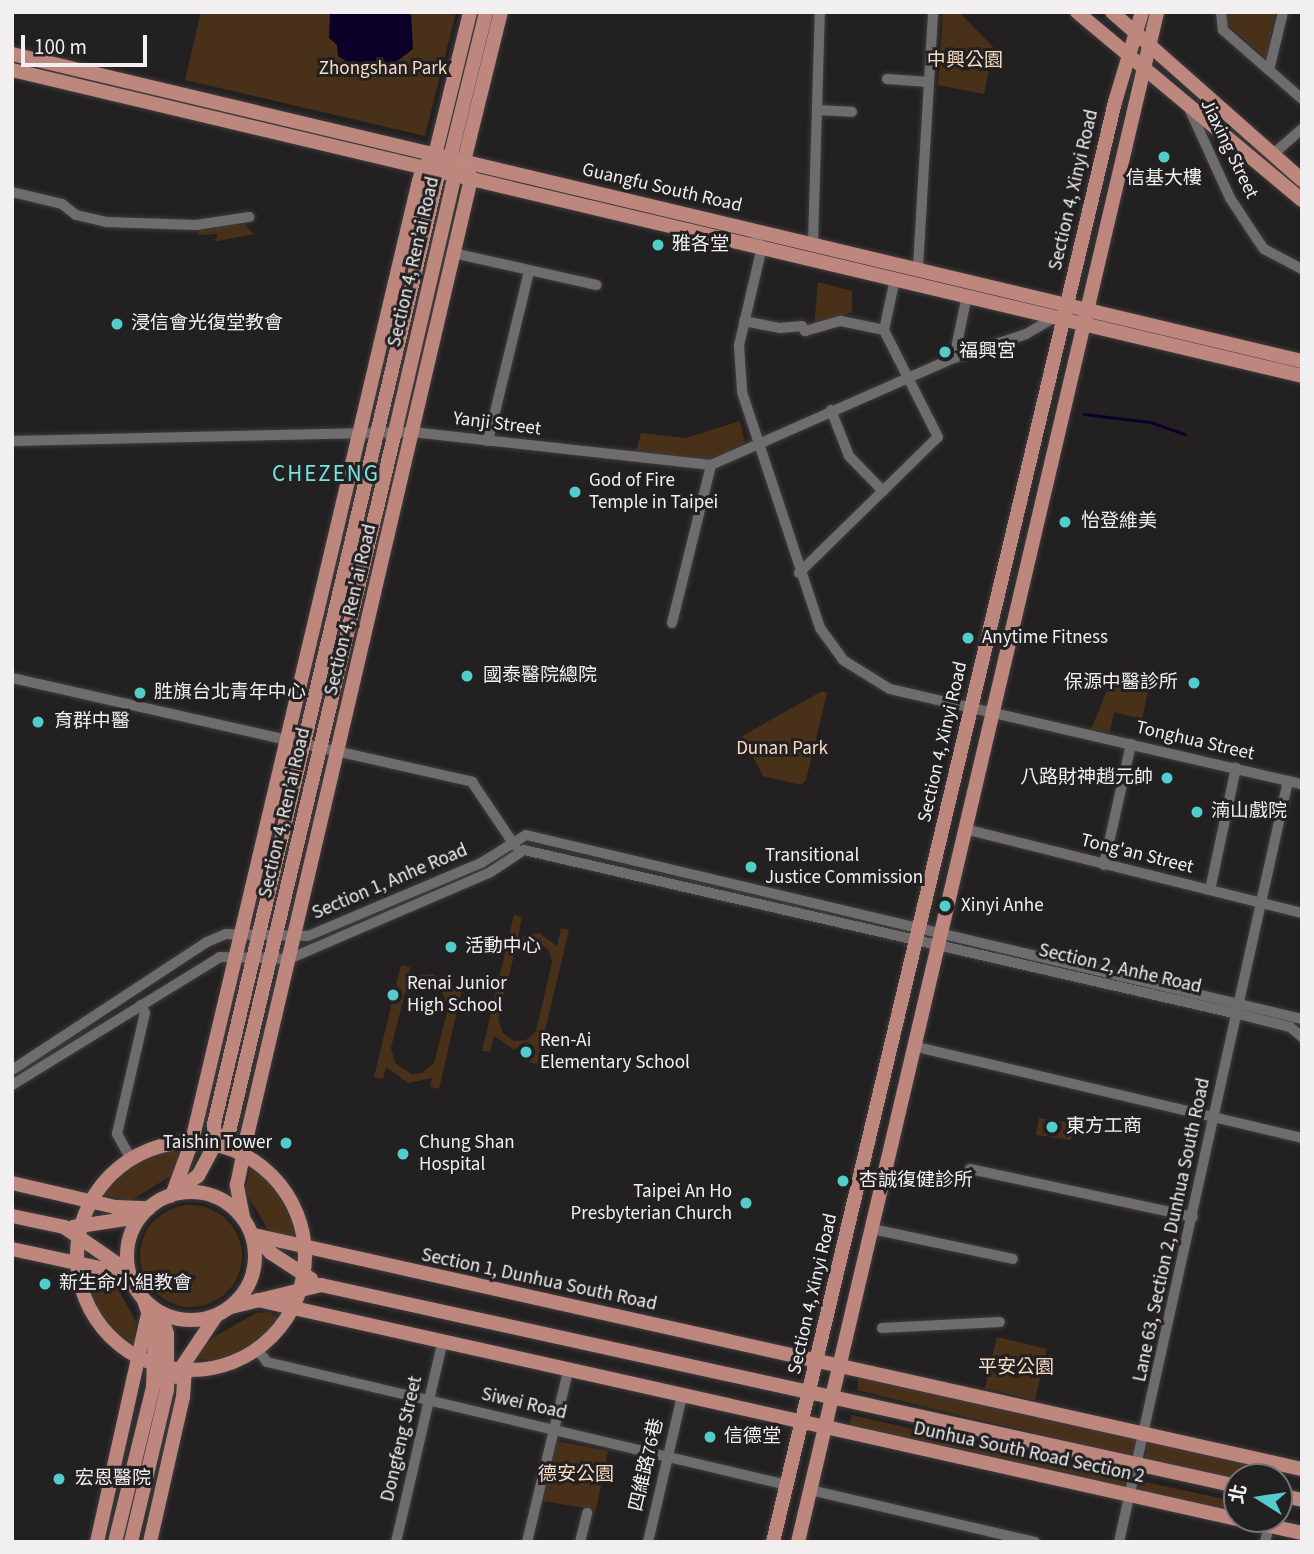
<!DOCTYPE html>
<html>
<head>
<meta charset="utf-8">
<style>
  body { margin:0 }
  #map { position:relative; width:1314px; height:1554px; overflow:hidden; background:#232021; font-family:"Source Sans 3","Noto Sans TC",sans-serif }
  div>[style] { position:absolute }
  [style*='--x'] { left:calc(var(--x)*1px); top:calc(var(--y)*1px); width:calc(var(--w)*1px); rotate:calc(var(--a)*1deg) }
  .green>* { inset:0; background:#493018 }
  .round { border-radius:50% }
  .water>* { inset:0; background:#0d0028 }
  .stream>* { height:2.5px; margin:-1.25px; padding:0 1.25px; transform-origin:1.25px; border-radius:1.25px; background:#0d0028 }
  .roads { filter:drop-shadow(0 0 2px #3e3c3d) drop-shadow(0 0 2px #3e3c3d) }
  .minor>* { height:10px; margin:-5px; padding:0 5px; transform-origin:5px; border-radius:5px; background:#6f6c6d }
  .major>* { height:14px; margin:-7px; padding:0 7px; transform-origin:7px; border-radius:7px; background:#be877e }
  .major>.ring { margin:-7px; padding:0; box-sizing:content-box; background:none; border:14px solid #be877e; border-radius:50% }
  .dots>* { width:19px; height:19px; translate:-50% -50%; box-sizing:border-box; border:4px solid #232021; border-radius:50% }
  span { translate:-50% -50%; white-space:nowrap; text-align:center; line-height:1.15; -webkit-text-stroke:6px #232021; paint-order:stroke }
  .park-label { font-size:19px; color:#f7dbc2 }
  .street-label { font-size:19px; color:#f1efef }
  .poi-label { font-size:19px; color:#f1efef }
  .left { translate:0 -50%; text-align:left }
  .right { translate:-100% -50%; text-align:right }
  .quarter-label { font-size:23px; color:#77e3e1; letter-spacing:2px }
  .frame { position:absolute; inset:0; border:14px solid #f1efef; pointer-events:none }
  .north { position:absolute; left:1223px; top:1463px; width:70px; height:70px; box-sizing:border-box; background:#232021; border:2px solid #757373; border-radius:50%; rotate:282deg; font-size:19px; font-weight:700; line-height:28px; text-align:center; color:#f1efef }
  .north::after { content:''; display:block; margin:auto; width:24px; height:32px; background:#52cdcc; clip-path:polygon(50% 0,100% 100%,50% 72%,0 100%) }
  .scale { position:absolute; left:21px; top:35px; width:126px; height:32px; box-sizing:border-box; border:4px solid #f1efef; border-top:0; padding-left:9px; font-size:21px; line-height:24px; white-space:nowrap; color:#f1efef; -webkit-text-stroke:5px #232021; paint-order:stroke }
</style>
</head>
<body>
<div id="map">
  <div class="green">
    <i style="clip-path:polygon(201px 12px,456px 12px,425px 136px,185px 80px)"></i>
    <i style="clip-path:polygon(943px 12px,959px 12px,993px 47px,984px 94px,938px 85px)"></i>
    <i style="clip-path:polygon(1228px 12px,1276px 12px,1266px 58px,1225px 23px)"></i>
    <i style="clip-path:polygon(244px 224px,254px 234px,218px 241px,211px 240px,217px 239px,217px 234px,197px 235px,201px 230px)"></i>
    <i style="clip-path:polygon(818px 282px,852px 291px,852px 312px,814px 326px)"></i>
    <i style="clip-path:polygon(740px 421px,745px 443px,711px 462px,635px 455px,641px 433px,686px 438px)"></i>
    <i style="clip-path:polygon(1109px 686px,1148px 691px,1142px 719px,1114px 712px,1110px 733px,1091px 729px)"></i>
    <i style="clip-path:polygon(822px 691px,827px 693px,806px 780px,801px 785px,763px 776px,742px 736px)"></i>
    <i style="clip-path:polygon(evenodd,514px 915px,522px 917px,518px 937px,539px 933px,557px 946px,561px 928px,569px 930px,537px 1064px,529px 1062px,533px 1045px,513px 1049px,494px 1036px,490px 1052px,482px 1051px,514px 915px,533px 941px,548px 949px,552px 962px,536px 1031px,526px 1040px,514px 1041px,503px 1033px,498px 1019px,515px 952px,533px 941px)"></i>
    <i style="clip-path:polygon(evenodd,401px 965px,410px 967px,408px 977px,433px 974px,453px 988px,462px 989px,439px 1089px,430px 1087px,432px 1078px,408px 1083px,386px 1067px,383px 1079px,374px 1077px,401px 965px,426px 982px,441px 989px,448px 1008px,434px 1063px,422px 1073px,411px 1074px,395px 1063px,391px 1048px,405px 993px,426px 982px)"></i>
    <i style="clip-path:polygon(1039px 1118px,1074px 1123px,1071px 1140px,1036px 1135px)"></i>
    <i style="clip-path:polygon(172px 1150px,181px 1157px,174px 1174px,130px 1201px,103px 1195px,118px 1176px,139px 1161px)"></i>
    <i style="clip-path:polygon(251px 1166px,280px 1195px,298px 1238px,270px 1233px,245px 1191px)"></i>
    <i class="round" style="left:140px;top:1205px;width:102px;height:102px"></i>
    <i style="clip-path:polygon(92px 1273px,113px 1280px,136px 1322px,134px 1344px,115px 1332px,98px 1309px,85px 1275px)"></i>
    <i style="clip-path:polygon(268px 1312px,279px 1317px,277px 1321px,249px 1346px,218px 1360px,198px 1359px,202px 1346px,214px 1337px,256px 1313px)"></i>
    <i style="clip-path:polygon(997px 1337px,1047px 1349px,1035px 1400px,985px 1388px)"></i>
    <i style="clip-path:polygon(859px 1377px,1140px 1438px,1137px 1458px,857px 1390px)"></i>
    <i style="clip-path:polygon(852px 1415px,1129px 1479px,1126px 1488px,849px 1427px)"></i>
    <i style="clip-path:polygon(1148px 1440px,1268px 1468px,1265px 1477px,1237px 1478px,1145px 1460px)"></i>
    <i style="clip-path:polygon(557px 1441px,608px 1451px,596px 1510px,543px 1501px)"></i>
    <i style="clip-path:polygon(1141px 1481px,1237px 1502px,1237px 1511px,1139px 1490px)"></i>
  </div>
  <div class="water">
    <i style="clip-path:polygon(330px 12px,411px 12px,413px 49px,387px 69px,358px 69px,338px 56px,337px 45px,329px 38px)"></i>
  </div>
  <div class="stream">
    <i style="--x:1084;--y:414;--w:66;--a:6.9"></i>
    <i style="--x:1150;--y:422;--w:37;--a:19"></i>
  </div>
  <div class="roads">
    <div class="minor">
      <i style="--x:1221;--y:12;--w:18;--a:84"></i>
      <i style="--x:1223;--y:30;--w:105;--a:41.1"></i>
      <i style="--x:1269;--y:70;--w:60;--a:-76.4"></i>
      <i style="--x:887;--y:79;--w:42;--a:4.1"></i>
      <i style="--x:1189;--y:108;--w:99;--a:65.5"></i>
      <i style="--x:1230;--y:198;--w:49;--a:56.6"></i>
      <i style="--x:1257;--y:239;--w:12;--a:55"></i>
      <i style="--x:1264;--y:249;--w:43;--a:27.8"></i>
      <i style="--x:817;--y:110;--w:35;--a:3"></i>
      <i style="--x:1272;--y:155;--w:40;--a:-41"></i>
      <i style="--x:12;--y:192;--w:51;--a:13.5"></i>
      <i style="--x:62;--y:204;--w:18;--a:38"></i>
      <i style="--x:76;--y:215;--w:31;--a:13"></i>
      <i style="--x:106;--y:222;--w:90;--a:1.9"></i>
      <i style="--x:196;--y:225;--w:54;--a:-8.6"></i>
      <i style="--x:752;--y:229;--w:21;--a:61"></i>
      <i style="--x:762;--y:247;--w:101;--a:103.2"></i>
      <i style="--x:739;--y:345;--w:47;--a:86.3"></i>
      <i style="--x:742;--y:392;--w:249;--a:71.7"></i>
      <i style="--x:820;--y:628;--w:39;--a:54"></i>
      <i style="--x:843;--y:660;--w:55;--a:31.7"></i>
      <i style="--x:890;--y:689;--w:423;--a:13"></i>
      <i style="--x:813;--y:243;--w:231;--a:-88.3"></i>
      <i style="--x:453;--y:253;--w:147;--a:12.6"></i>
      <i style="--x:918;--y:267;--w:255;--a:-86.6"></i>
      <i style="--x:744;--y:321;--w:37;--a:11"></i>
      <i style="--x:780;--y:328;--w:22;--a:-5"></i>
      <i style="--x:802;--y:326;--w:6;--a:59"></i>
      <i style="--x:805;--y:331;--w:37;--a:-16"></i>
      <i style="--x:841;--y:321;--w:44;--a:11.8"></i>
      <i style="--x:954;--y:358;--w:64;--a:-78.3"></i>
      <i style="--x:831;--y:410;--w:49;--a:68.6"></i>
      <i style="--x:849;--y:456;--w:49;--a:45.8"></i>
      <i style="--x:12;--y:441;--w:400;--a:-1.3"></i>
      <i style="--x:412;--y:432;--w:301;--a:6.3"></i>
      <i style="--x:711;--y:465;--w:266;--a:-23.8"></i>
      <i style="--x:954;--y:358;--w:76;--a:-18.4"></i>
      <i style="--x:1026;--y:334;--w:32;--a:-30"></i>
      <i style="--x:488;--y:441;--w:174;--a:-76.4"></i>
      <i style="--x:799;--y:573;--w:194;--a:-44.4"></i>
      <i style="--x:938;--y:437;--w:120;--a:-116.8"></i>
      <i style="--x:884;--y:330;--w:52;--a:-77.8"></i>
      <i style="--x:672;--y:623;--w:163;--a:-76.1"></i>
      <i style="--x:12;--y:678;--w:472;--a:12.7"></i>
      <i style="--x:472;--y:782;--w:77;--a:56.1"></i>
      <i style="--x:965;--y:829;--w:347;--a:14"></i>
      <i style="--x:1104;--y:865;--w:124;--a:-77.4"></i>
      <i style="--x:1210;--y:890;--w:125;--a:-78"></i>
      <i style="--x:917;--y:1047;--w:396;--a:13.3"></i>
      <i style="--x:12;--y:1070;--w:233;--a:-33.3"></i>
      <i style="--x:207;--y:942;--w:21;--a:-23"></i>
      <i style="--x:226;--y:934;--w:82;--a:1.4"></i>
      <i style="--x:308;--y:936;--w:188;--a:-22.9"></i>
      <i style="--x:481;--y:863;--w:53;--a:-31.9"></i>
      <i style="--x:526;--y:835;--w:798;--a:13.34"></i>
      <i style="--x:12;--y:1085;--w:244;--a:-31.6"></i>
      <i style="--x:220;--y:957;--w:69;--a:1.7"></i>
      <i style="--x:289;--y:959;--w:218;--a:-23.3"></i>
      <i style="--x:489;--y:873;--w:42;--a:-33.3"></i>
      <i style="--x:524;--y:850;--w:733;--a:12.94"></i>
      <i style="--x:1238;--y:1014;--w:54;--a:14"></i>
      <i style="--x:1290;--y:1027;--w:16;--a:40"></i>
      <i style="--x:131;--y:1159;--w:29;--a:-119"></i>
      <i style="--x:117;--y:1134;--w:124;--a:-77"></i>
      <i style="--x:145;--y:1013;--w:9;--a:-122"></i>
      <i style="--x:970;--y:1169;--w:228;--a:12.1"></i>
      <i style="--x:872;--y:1229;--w:144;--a:12"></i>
      <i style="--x:882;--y:1328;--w:118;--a:-2.9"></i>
      <i style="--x:258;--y:1350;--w:15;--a:53"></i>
      <i style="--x:267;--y:1362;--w:534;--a:13.31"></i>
      <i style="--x:810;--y:1490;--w:231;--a:13"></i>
      <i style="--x:396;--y:1542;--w:203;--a:-76.9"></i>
      <i style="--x:527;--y:1542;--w:176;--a:-76.5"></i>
      <i style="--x:580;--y:1542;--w:30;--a:-76"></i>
      <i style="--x:648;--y:1542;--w:150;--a:-76.9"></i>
      <i style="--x:1119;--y:1542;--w:780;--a:-77.48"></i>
      <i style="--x:1265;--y:1542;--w:16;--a:-76"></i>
    </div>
    <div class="major">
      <i style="--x:1077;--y:12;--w:293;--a:39.9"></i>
      <i style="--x:1112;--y:12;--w:254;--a:41.5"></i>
      <i style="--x:12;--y:54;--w:1326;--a:13.39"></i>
      <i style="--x:12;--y:70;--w:1326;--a:13.34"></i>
      <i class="ring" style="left:77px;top:1142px;width:214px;height:214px"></i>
      <i style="--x:215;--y:1144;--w:18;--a:-41"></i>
      <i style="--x:229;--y:1132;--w:719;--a:-76.66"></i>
      <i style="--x:395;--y:432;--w:264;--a:-76.9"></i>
      <i style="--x:455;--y:175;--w:9;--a:-108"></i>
      <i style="--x:12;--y:1183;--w:106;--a:13.1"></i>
      <i style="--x:115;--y:1207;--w:34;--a:2"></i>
      <i class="ring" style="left:127px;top:1192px;width:114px;height:114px"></i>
      <i style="--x:173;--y:1193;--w:55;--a:-69.9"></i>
      <i style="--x:192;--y:1141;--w:986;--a:-76.7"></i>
      <i style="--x:419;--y:181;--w:14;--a:-73"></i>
      <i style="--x:423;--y:168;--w:18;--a:-47"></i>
      <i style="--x:435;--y:155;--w:147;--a:-76.2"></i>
      <i style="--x:170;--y:1196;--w:34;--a:-36"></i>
      <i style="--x:198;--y:1176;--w:36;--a:-62"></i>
      <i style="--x:215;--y:1144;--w:20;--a:-93"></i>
      <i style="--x:214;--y:1124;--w:979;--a:-76.72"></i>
      <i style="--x:439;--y:171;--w:17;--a:-50"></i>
      <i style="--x:450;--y:158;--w:150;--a:-76.1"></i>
      <i style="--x:12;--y:1216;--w:53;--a:11.9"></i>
      <i style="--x:64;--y:1227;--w:63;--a:34.7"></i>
      <i style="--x:116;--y:1263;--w:23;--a:50"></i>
      <i style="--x:243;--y:1217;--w:33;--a:-101"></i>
      <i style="--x:237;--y:1185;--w:50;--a:-78.5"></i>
      <i style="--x:247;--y:1136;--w:983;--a:-76.83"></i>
      <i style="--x:471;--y:179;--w:19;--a:-111"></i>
      <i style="--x:464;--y:161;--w:154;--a:-76.1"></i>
      <i style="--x:73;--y:1227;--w:53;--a:-8.7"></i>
      <i style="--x:125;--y:1219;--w:22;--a:-24"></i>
      <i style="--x:254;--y:1235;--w:1074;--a:12.59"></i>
      <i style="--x:258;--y:1239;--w:19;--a:47"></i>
      <i style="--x:271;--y:1253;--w:48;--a:33"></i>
      <i style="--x:12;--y:1249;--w:114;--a:12.2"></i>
      <i style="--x:258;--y:1300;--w:1003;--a:12.61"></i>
      <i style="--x:231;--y:1307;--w:93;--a:-13.7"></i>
      <i style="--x:321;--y:1285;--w:938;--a:12.38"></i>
      <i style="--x:175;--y:1377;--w:73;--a:-56.1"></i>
      <i style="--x:1279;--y:1495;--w:24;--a:12"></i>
      <i style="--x:1239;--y:1519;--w:65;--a:12.5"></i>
      <i style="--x:97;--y:1542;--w:230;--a:-77.4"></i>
      <i style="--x:115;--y:1542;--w:160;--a:-76.2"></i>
      <i style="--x:153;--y:1387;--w:56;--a:-88"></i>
      <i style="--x:155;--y:1331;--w:32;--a:-110"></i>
      <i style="--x:131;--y:1542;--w:156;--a:-76.7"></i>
      <i style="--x:167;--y:1390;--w:56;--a:-90"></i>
      <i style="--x:167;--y:1334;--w:22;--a:-106"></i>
      <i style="--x:150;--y:1542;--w:149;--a:-77.2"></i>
      <i style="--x:183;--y:1397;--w:26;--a:-86"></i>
      <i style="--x:773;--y:1542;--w:1480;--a:-76.64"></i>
      <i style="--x:1115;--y:102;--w:94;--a:-73.3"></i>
      <i style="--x:798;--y:1542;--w:1572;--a:-76.79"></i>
    </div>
  </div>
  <div class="dots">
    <i style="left:1164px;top:157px;background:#52cdcc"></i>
    <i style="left:658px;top:245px;background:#52cdcc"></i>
    <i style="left:117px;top:324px;background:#52cdcc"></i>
    <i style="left:945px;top:352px;background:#52cdcc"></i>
    <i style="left:575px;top:492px;background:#52cdcc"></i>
    <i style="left:1065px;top:522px;background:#52cdcc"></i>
    <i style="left:968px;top:638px;background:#52cdcc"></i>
    <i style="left:467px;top:676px;background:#52cdcc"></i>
    <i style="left:1194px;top:683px;background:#52cdcc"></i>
    <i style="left:140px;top:693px;background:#52cdcc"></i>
    <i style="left:38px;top:722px;background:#52cdcc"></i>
    <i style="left:1167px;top:778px;background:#52cdcc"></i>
    <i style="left:1197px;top:812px;background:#52cdcc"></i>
    <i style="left:751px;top:867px;background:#52cdcc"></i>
    <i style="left:945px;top:906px;background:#52cdcc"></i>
    <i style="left:451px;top:947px;background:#52cdcc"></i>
    <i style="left:393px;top:995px;background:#52cdcc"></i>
    <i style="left:526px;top:1052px;background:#52cdcc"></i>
    <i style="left:1052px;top:1127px;background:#52cdcc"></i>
    <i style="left:286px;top:1143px;background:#52cdcc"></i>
    <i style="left:403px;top:1154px;background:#52cdcc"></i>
    <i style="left:843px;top:1181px;background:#52cdcc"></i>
    <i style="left:746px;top:1203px;background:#52cdcc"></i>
    <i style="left:45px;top:1284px;background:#52cdcc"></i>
    <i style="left:710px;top:1437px;background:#52cdcc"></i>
    <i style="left:59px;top:1479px;background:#52cdcc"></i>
  </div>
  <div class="park-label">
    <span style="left:965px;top:61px">中興公園</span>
    <span style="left:383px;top:69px">Zhongshan Park</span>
    <span style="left:782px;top:749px">Dunan Park</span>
    <span style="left:1016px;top:1368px">平安公園</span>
    <span style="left:576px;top:1475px">德安公園</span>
  </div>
  <div class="street-label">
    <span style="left:1229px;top:149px;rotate:64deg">Jiaxing Street</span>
    <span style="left:662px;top:188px;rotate:13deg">Guangfu South Road</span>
    <span style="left:1074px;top:190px;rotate:-77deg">Section 4, Xinyi Road</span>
    <span style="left:414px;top:262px;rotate:-77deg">Section 4, Ren’ai Road</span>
    <span style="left:497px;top:424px;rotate:7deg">Yanji Street</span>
    <span style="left:351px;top:610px;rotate:-77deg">Section 4, Ren'ai Road</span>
    <span style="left:1195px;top:741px;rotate:13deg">Tonghua Street</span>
    <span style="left:943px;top:742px;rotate:-77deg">Section 4, Xinyi Road</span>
    <span style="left:285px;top:813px;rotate:-77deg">Section 4, Ren’ai Road</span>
    <span style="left:1137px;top:854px;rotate:14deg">Tong'an Street</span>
    <span style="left:390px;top:882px;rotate:-23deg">Section 1, Anhe Road</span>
    <span style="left:1120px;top:969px;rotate:13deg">Section 2, Anhe Road</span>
    <span style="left:1172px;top:1230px;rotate:-78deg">Lane 63, Section 2, Dunhua South Road</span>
    <span style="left:539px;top:1280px;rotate:12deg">Section 1, Dunhua South Road</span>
    <span style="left:813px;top:1294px;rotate:-77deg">Section 4, Xinyi Road</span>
    <span style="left:524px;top:1404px;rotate:13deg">Siwei Road</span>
    <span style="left:402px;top:1439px;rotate:-77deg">Dongfeng Street</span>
    <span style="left:1029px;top:1453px;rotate:12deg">Dunhua South Road Section 2</span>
    <span style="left:647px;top:1465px;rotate:-77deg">四維路76巷</span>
  </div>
  <div class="poi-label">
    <span style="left:1164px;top:179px">信基大樓</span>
    <span class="left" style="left:672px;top:245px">雅各堂</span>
    <span class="left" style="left:131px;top:324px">浸信會光復堂教會</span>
    <span class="left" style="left:959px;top:352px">福興宮</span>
    <span class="left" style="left:589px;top:492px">God of Fire<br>Temple in Taipei</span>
    <span class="left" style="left:1081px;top:522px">怡登維美</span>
    <span class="left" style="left:982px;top:638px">Anytime Fitness</span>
    <span class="left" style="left:483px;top:676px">國泰醫院總院</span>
    <span class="right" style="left:1178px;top:683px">保源中醫診所</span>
    <span class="left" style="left:154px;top:693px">胜旗台北青年中心</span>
    <span class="left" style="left:54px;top:722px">育群中醫</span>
    <span class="right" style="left:1153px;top:778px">八路財神趙元帥</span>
    <span class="left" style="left:1211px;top:812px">湳山戲院</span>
    <span class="left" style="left:765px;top:867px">Transitional<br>Justice Commission</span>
    <span class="left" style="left:961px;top:906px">Xinyi Anhe</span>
    <span class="left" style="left:465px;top:947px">活動中心</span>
    <span class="left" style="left:407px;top:995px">Renai Junior<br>High School</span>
    <span class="left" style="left:540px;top:1052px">Ren-Ai<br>Elementary School</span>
    <span class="left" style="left:1066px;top:1127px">東方工商</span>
    <span class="right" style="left:272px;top:1143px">Taishin Tower</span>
    <span class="left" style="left:419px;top:1154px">Chung Shan<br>Hospital</span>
    <span class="left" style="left:859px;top:1181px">杏誠復健診所</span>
    <span class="right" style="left:732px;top:1203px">Taipei An Ho<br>Presbyterian Church</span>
    <span class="left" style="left:59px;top:1284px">新生命小組教會</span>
    <span class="left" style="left:724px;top:1437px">信德堂</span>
    <span class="left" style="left:75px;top:1479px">宏恩醫院</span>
  </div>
  <div class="quarter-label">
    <span style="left:326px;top:474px">CHEZENG</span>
  </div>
  <div class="frame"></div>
  <div class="north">北</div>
  <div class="scale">100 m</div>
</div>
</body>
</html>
